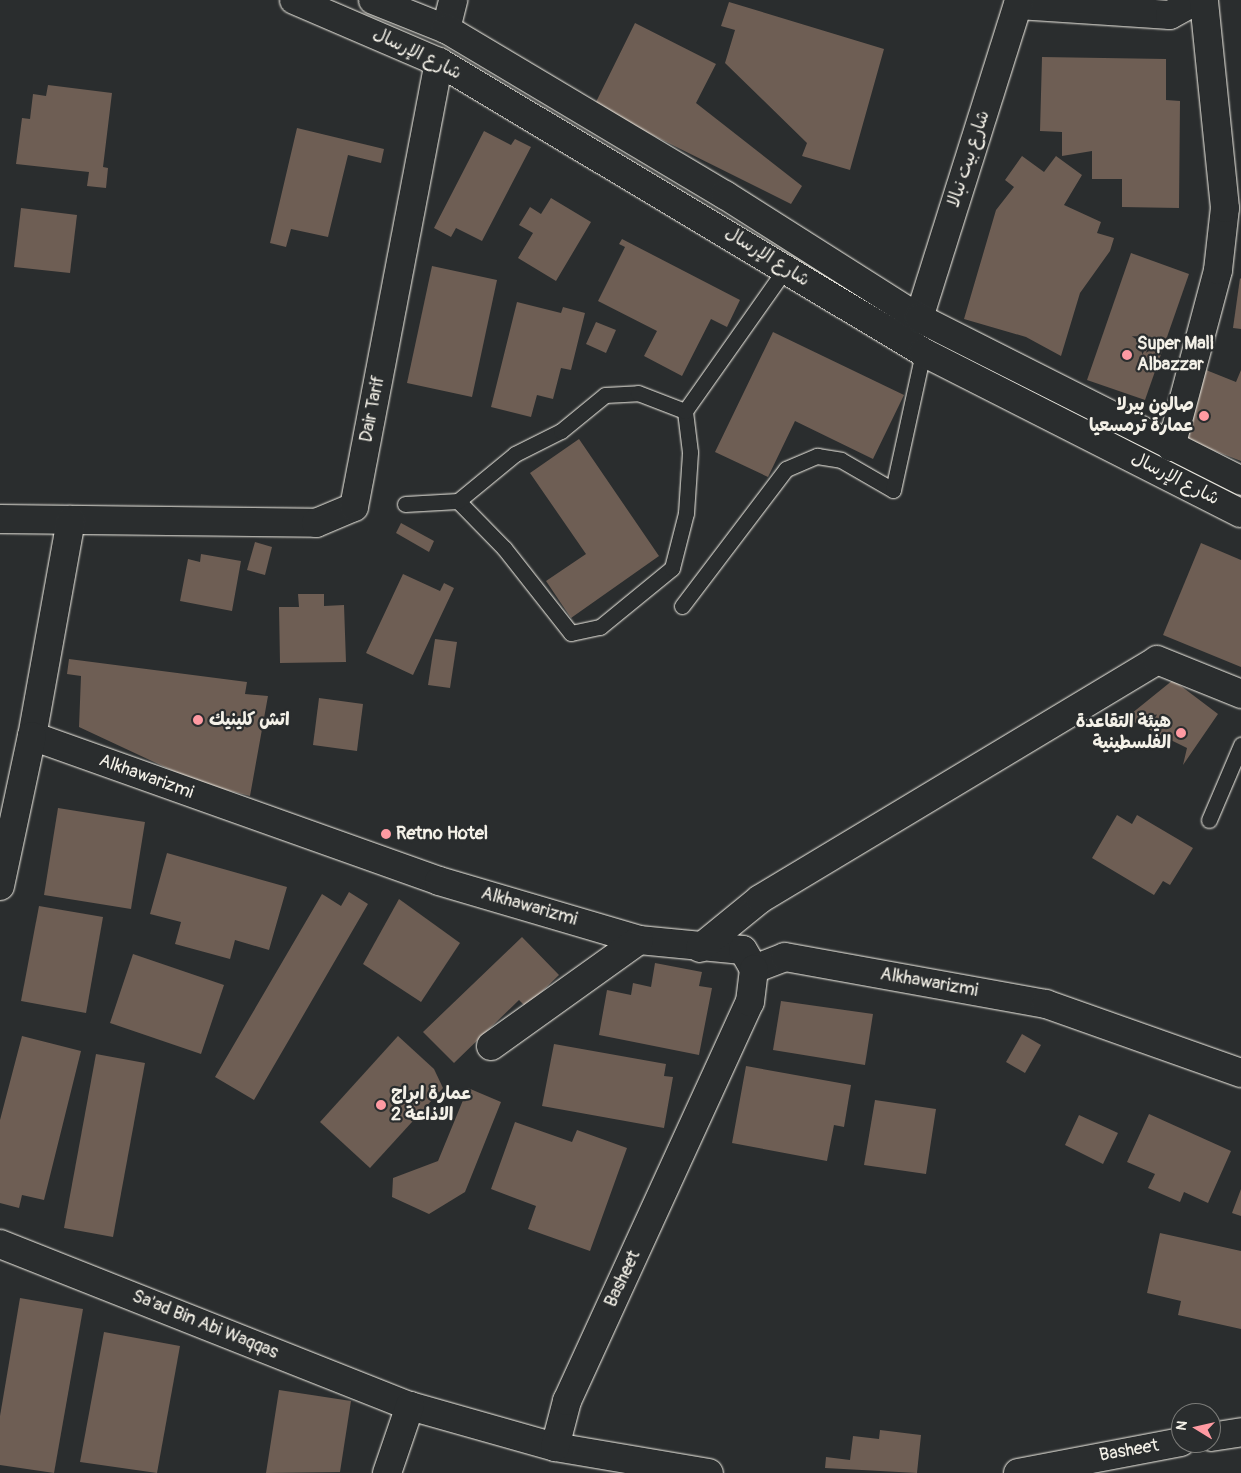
<!DOCTYPE html>
<html>
<head>
<meta charset="utf-8">
<style>
  body { margin:0 }
  #map { position:relative; width:1241px; height:1473px; overflow:hidden; background:#2a2d2e; font-family:Pangolin,"Playpen Sans Arabic",sans-serif }
  div>[style] { position:absolute }
  [style*='--x'] { left:calc(var(--x)*1px); top:calc(var(--y)*1px); width:calc(var(--w)*1px); rotate:calc(var(--a)*1deg) }
  .building>* { inset:0; background:#6e5e54 }
  .roads { filter:drop-shadow(0 0 1px #f4f1e8) drop-shadow(0 0 1px #f4f1e8) }
  .lane>* { height:15px; margin:-7.5px; padding:0 7.5px; transform-origin:7.5px; border-radius:7.5px; background:#2a2d2e }
  .street>* { height:28px; margin:-14px; padding:0 14px; transform-origin:14px; border-radius:14px; background:#2a2d2e }
  .secondary>* { height:28px; margin:-14px; padding:0 14px; transform-origin:14px; border-radius:14px; background:#2a2d2e }
  .dots>* { width:14px; height:14px; translate:-50% -50%; box-sizing:border-box; border:2px solid #2a2d2e; border-radius:50% }
  span { translate:-50% -50%; white-space:nowrap; text-align:center; line-height:1.15; -webkit-text-stroke:4.5px #2a2d2e; paint-order:stroke }
  .street-label { font-size:18px; color:#f4f1e8 }
  .poi-label { font-size:18px; color:#f4f1e8; font-weight:700 }
  .left { translate:0 -50%; text-align:left }
  .right { translate:-100% -50%; text-align:right }
  .north { position:absolute; left:1171px; top:1403px; width:50px; height:50px; box-sizing:border-box; background:#2a2d2e; border:1px solid #7b7b78; border-radius:50%; rotate:279deg; font-size:14px; font-weight:700; line-height:20px; text-align:center; color:#f4f1e8 }
  .north::after { content:''; display:block; margin:auto; width:18px; height:22px; background:#ff9aa2; clip-path:polygon(50% 0,100% 100%,50% 72%,0 100%) }
</style>
</head>
<body>
<div id="map">
  <div class="building">
    <i style="clip-path:polygon(729px 2px,884px 49px,850px 170px,802px 156px,807px 143px,725px 63px,735px 30px,721px 26px)"></i>
    <i style="clip-path:polygon(635px 23px,716px 64px,696px 103px,802px 186px,791px 204px,594px 106px)"></i>
    <i style="clip-path:polygon(1042px 57px,1166px 59px,1166px 100px,1180px 101px,1179px 208px,1122px 207px,1122px 179px,1092px 179px,1092px 151px,1062px 156px,1062px 132px,1040px 131px)"></i>
    <i style="clip-path:polygon(48px 85px,112px 93px,103px 167px,108px 168px,106px 188px,87px 186px,89px 172px,16px 164px,22px 118px,30px 119px,33px 94px,46px 96px)"></i>
    <i style="clip-path:polygon(297px 128px,384px 149px,381px 163px,348px 155px,328px 237px,291px 229px,286px 247px,270px 243px)"></i>
    <i style="clip-path:polygon(484px 131px,511px 145px,515px 139px,531px 147px,482px 241px,456px 228px,451px 237px,434px 228px)"></i>
    <i style="clip-path:polygon(1022px 156px,1044px 172px,1056px 156px,1082px 175px,1064px 205px,1101px 222px,1097px 233px,1114px 238px,1110px 251px,1080px 293px,1061px 356px,1026px 337px,964px 319px,996px 210px,1014px 187px,1005px 180px)"></i>
    <i style="clip-path:polygon(551px 198px,591px 222px,556px 281px,518px 258px,533px 233px,519px 225px,530px 207px,541px 214px)"></i>
    <i style="clip-path:polygon(21px 208px,77px 215px,70px 273px,14px 267px)"></i>
    <i style="clip-path:polygon(622px 239px,740px 300px,727px 327px,711px 319px,682px 376px,644px 356px,657px 331px,598px 301px,625px 247px,619px 244px)"></i>
    <i style="clip-path:polygon(1131px 253px,1189px 274px,1145px 400px,1087px 380px)"></i>
    <i style="clip-path:polygon(432px 266px,497px 280px,472px 397px,407px 383px)"></i>
    <i style="clip-path:polygon(1240px 278px,1241px 279px,1241px 329px,1233px 328px)"></i>
    <i style="clip-path:polygon(517px 302px,561px 313px,563px 307px,585px 313px,571px 370px,561px 368px,553px 399px,537px 395px,531px 417px,491px 407px)"></i>
    <i style="clip-path:polygon(596px 322px,616px 330px,606px 353px,586px 344px)"></i>
    <i style="clip-path:polygon(773px 332px,904px 395px,873px 459px,795px 421px,768px 477px,715px 452px)"></i>
    <i style="clip-path:polygon(1206px 370px,1236px 382px,1241px 370px,1241px 461px,1181px 438px)"></i>
    <i style="clip-path:polygon(579px 439px,659px 556px,571px 618px,546px 581px,586px 554px,530px 473px)"></i>
    <i style="clip-path:polygon(401px 523px,434px 541px,429px 552px,396px 533px)"></i>
    <i style="clip-path:polygon(255px 542px,272px 547px,265px 575px,247px 570px)"></i>
    <i style="clip-path:polygon(1201px 543px,1241px 560px,1241px 667px,1163px 635px)"></i>
    <i style="clip-path:polygon(201px 554px,241px 561px,232px 611px,180px 601px,188px 559px,200px 562px)"></i>
    <i style="clip-path:polygon(403px 574px,440px 591px,444px 583px,454px 588px,413px 675px,366px 653px)"></i>
    <i style="clip-path:polygon(298px 594px,324px 594px,324px 606px,344px 605px,346px 662px,280px 663px,279px 607px,299px 607px)"></i>
    <i style="clip-path:polygon(435px 639px,457px 642px,450px 688px,428px 685px)"></i>
    <i style="clip-path:polygon(69px 659px,247px 682px,245px 694px,268px 696px,250px 796px,199px 783px,79px 727px,81px 676px,67px 674px)"></i>
    <i style="clip-path:polygon(1173px 680px,1218px 714px,1183px 765px,1187px 748px,1126px 718px)"></i>
    <i style="clip-path:polygon(319px 698px,363px 704px,357px 751px,313px 745px)"></i>
    <i style="clip-path:polygon(58px 808px,145px 822px,131px 909px,44px 895px)"></i>
    <i style="clip-path:polygon(1117px 815px,1132px 824px,1137px 815px,1193px 848px,1170px 885px,1163px 881px,1154px 895px,1092px 858px)"></i>
    <i style="clip-path:polygon(167px 853px,287px 887px,269px 950px,235px 940px,230px 959px,175px 944px,181px 922px,150px 914px)"></i>
    <i style="clip-path:polygon(349px 892px,368px 904px,254px 1100px,215px 1077px,322px 894px,341px 906px)"></i>
    <i style="clip-path:polygon(399px 899px,460px 943px,421px 1002px,363px 964px)"></i>
    <i style="clip-path:polygon(39px 906px,103px 917px,86px 1013px,21px 1001px)"></i>
    <i style="clip-path:polygon(522px 937px,559px 975px,526px 1007px,519px 1000px,454px 1063px,423px 1032px)"></i>
    <i style="clip-path:polygon(133px 954px,224px 985px,201px 1054px,110px 1023px)"></i>
    <i style="clip-path:polygon(655px 963px,702px 972px,699px 986px,712px 988px,699px 1055px,599px 1035px,607px 990px,631px 995px,633px 983px,651px 987px)"></i>
    <i style="clip-path:polygon(781px 1001px,873px 1014px,865px 1065px,773px 1050px)"></i>
    <i style="clip-path:polygon(1022px 1034px,1041px 1045px,1025px 1073px,1006px 1062px)"></i>
    <i style="clip-path:polygon(22px 1036px,81px 1051px,44px 1200px,22px 1195px,19px 1208px,0 1203px,0 1120px)"></i>
    <i style="clip-path:polygon(398px 1036px,434px 1069px,443px 1088px,370px 1168px,320px 1122px)"></i>
    <i style="clip-path:polygon(554px 1044px,666px 1064px,664px 1076px,673px 1077px,664px 1128px,542px 1106px)"></i>
    <i style="clip-path:polygon(96px 1054px,145px 1063px,113px 1237px,64px 1228px)"></i>
    <i style="clip-path:polygon(746px 1066px,851px 1085px,844px 1127px,834px 1125px,827px 1161px,732px 1143px)"></i>
    <i style="clip-path:polygon(468px 1088px,501px 1102px,465px 1192px,429px 1214px,392px 1197px,393px 1178px,438px 1161px)"></i>
    <i style="clip-path:polygon(875px 1100px,936px 1109px,926px 1174px,864px 1165px)"></i>
    <i style="clip-path:polygon(1149px 1114px,1231px 1151px,1208px 1203px,1184px 1192px,1180px 1202px,1148px 1188px,1155px 1174px,1127px 1162px)"></i>
    <i style="clip-path:polygon(1079px 1115px,1118px 1133px,1103px 1164px,1065px 1145px)"></i>
    <i style="clip-path:polygon(515px 1122px,572px 1142px,577px 1130px,627px 1148px,590px 1251px,528px 1229px,536px 1206px,491px 1189px)"></i>
    <i style="clip-path:polygon(1241px 1189px,1241px 1216px,1232px 1213px)"></i>
    <i style="clip-path:polygon(1160px 1233px,1241px 1251px,1241px 1329px,1178px 1315px,1181px 1301px,1147px 1293px)"></i>
    <i style="clip-path:polygon(20px 1298px,83px 1309px,54px 1473px,0 1465px,0 1416px)"></i>
    <i style="clip-path:polygon(104px 1332px,180px 1346px,157px 1473px,80px 1462px)"></i>
    <i style="clip-path:polygon(279px 1390px,351px 1401px,340px 1472px,266px 1473px)"></i>
    <i style="clip-path:polygon(880px 1430px,921px 1435px,917px 1473px,825px 1468px,826px 1457px,850px 1460px,853px 1436px,879px 1439px)"></i>
  </div>
  <div class="roads">
    <div class="lane">
      <i style="--x:458;--y:501;--w:66;--a:45.6"></i>
      <i style="--x:504;--y:548;--w:108;--a:51.8"></i>
      <i style="--x:571;--y:633;--w:30;--a:-12"></i>
      <i style="--x:600;--y:627;--w:93;--a:-39.3"></i>
      <i style="--x:672;--y:568;--w:57;--a:-75.7"></i>
      <i style="--x:686;--y:513;--w:61;--a:-86.2"></i>
      <i style="--x:690;--y:452;--w:41;--a:-97"></i>
      <i style="--x:405;--y:504;--w:53;--a:-3.2"></i>
      <i style="--x:458;--y:501;--w:74;--a:-39.5"></i>
      <i style="--x:515;--y:454;--w:51;--a:-26.6"></i>
      <i style="--x:561;--y:431;--w:57;--a:-39.3"></i>
      <i style="--x:605;--y:395;--w:33;--a:-3"></i>
      <i style="--x:638;--y:393;--w:50;--a:21"></i>
      <i style="--x:685;--y:411;--w:174;--a:-54.8"></i>
      <i style="--x:682;--y:606;--w:172;--a:-52.8"></i>
      <i style="--x:786;--y:469;--w:34;--a:-23"></i>
      <i style="--x:817;--y:456;--w:24;--a:9"></i>
      <i style="--x:841;--y:460;--w:60;--a:30"></i>
      <i style="--x:893;--y:490;--w:141;--a:-77.7"></i>
      <i style="--x:1209;--y:820;--w:82;--a:-66.9"></i>
    </div>
    <div class="street">
      <i style="--x:1018;--y:5;--w:152;--a:3.8"></i>
      <i style="--x:1170;--y:15;--w:31;--a:-29"></i>
      <i style="--x:446;--y:29;--w:30;--a:-76"></i>
      <i style="--x:919;--y:318;--w:333;--a:-72.5"></i>
      <i style="--x:1171;--y:447;--w:183;--a:-75.1"></i>
      <i style="--x:1218;--y:270;--w:62;--a:-83.6"></i>
      <i style="--x:1225;--y:208;--w:209;--a:-95.8"></i>
      <i style="--x:0;--y:519;--w:316;--a:0.7"></i>
      <i style="--x:316;--y:523;--w:41;--a:-22.8"></i>
      <i style="--x:354;--y:507;--w:453;--a:-79.2"></i>
      <i style="--x:71;--y:520;--w:219;--a:100.2"></i>
      <i style="--x:32;--y:736;--w:432;--a:19.6"></i>
      <i style="--x:439;--y:881;--w:209;--a:16.4"></i>
      <i style="--x:639;--y:940;--w:104;--a:5.5"></i>
      <i style="--x:743;--y:950;--w:22;--a:60"></i>
      <i style="--x:0;--y:886;--w:153;--a:-78"></i>
      <i style="--x:700;--y:948;--w:77;--a:-39.2"></i>
      <i style="--x:760;--y:899;--w:463;--a:-31"></i>
      <i style="--x:1157;--y:660;--w:91;--a:22"></i>
      <i style="--x:754;--y:969;--w:33;--a:-21"></i>
      <i style="--x:785;--y:957;--w:265;--a:10.2"></i>
      <i style="--x:1046;--y:1004;--w:207;--a:19.5"></i>
      <i style="--x:491;--y:1046;--w:182;--a:-35.6"></i>
      <i style="--x:0;--y:1244;--w:441;--a:21.6"></i>
      <i style="--x:410;--y:1406;--w:151;--a:15.8"></i>
      <i style="--x:555;--y:1447;--w:156;--a:9.6"></i>
      <i style="--x:1211;--y:1437;--w:30;--a:-9"></i>
      <i style="--x:555;--y:1447;--w:48;--a:-75.4"></i>
      <i style="--x:567;--y:1401;--w:439;--a:-65.4"></i>
      <i style="--x:750;--y:1002;--w:33;--a:-83"></i>
      <i style="--x:387;--y:1473;--w:71;--a:-71.1"></i>
      <i style="--x:1018;--y:1473;--w:166;--a:-10.8"></i>
    </div>
    <div class="secondary">
      <i style="--x:294;--y:0;--w:158;--a:23.2"></i>
      <i style="--x:439;--y:62;--w:564;--a:30.93"></i>
      <i style="--x:923;--y:352;--w:356;--a:26.9"></i>
      <i style="--x:373;--y:0;--w:79;--a:21.7"></i>
      <i style="--x:446;--y:29;--w:325;--a:30.8"></i>
      <i style="--x:725;--y:195;--w:230;--a:32.4"></i>
      <i style="--x:919;--y:318;--w:361;--a:26.8"></i>
    </div>
  </div>
  <div class="dots">
    <i style="left:1127px;top:355px;background:#ff9aa2"></i>
    <i style="left:1204px;top:416px;background:#ff9aa2"></i>
    <i style="left:198px;top:720px;background:#ff9aa2"></i>
    <i style="left:1181px;top:733px;background:#ff9aa2"></i>
    <i style="left:386px;top:834px;background:#ff9aa2"></i>
    <i style="left:381px;top:1105px;background:#ff9aa2"></i>
  </div>
  <div class="street-label">
    <span style="left:417px;top:54px;rotate:26deg">شارع الإرسال</span>
    <span style="left:969px;top:159px;rotate:-72deg">شارع بيت نبالا</span>
    <span style="left:767px;top:257px;rotate:32deg">شارع الإرسال</span>
    <span style="left:373px;top:409px;rotate:-79deg">Dair Tarif</span>
    <span style="left:1175px;top:479px;rotate:27deg">شارع الإرسال</span>
    <span style="left:146px;top:777px;rotate:20deg">Alkhawarizmi</span>
    <span style="left:529px;top:907px;rotate:16deg">Alkhawarizmi</span>
    <span style="left:929px;top:983px;rotate:10deg">Alkhawarizmi</span>
    <span style="left:623px;top:1279px;rotate:-65deg">Basheet</span>
    <span style="left:205px;top:1325px;rotate:22deg">Sa'ad Bin Abi Waqqas</span>
    <span style="left:1129px;top:1451px;rotate:-10deg">Basheet</span>
  </div>
  <div class="poi-label">
    <span class="left" style="left:1137px;top:355px">Super Mall<br>Albazzar</span>
    <span class="right" style="left:1194px;top:416px">صالون بيرلا<br>عمارة ترمسعيا</span>
    <span class="left" style="left:209px;top:720px">اتش كلينيك</span>
    <span class="right" style="left:1171px;top:733px">هيئة التقاعدة<br>الفلسطينية</span>
    <span class="left" style="left:396px;top:834px">Retno Hotel</span>
    <span class="left" style="left:391px;top:1105px">عمارة ابراج<br>الاذاعة 2</span>
  </div>
  <div class="north">N</div>
</div>
</body>
</html>
